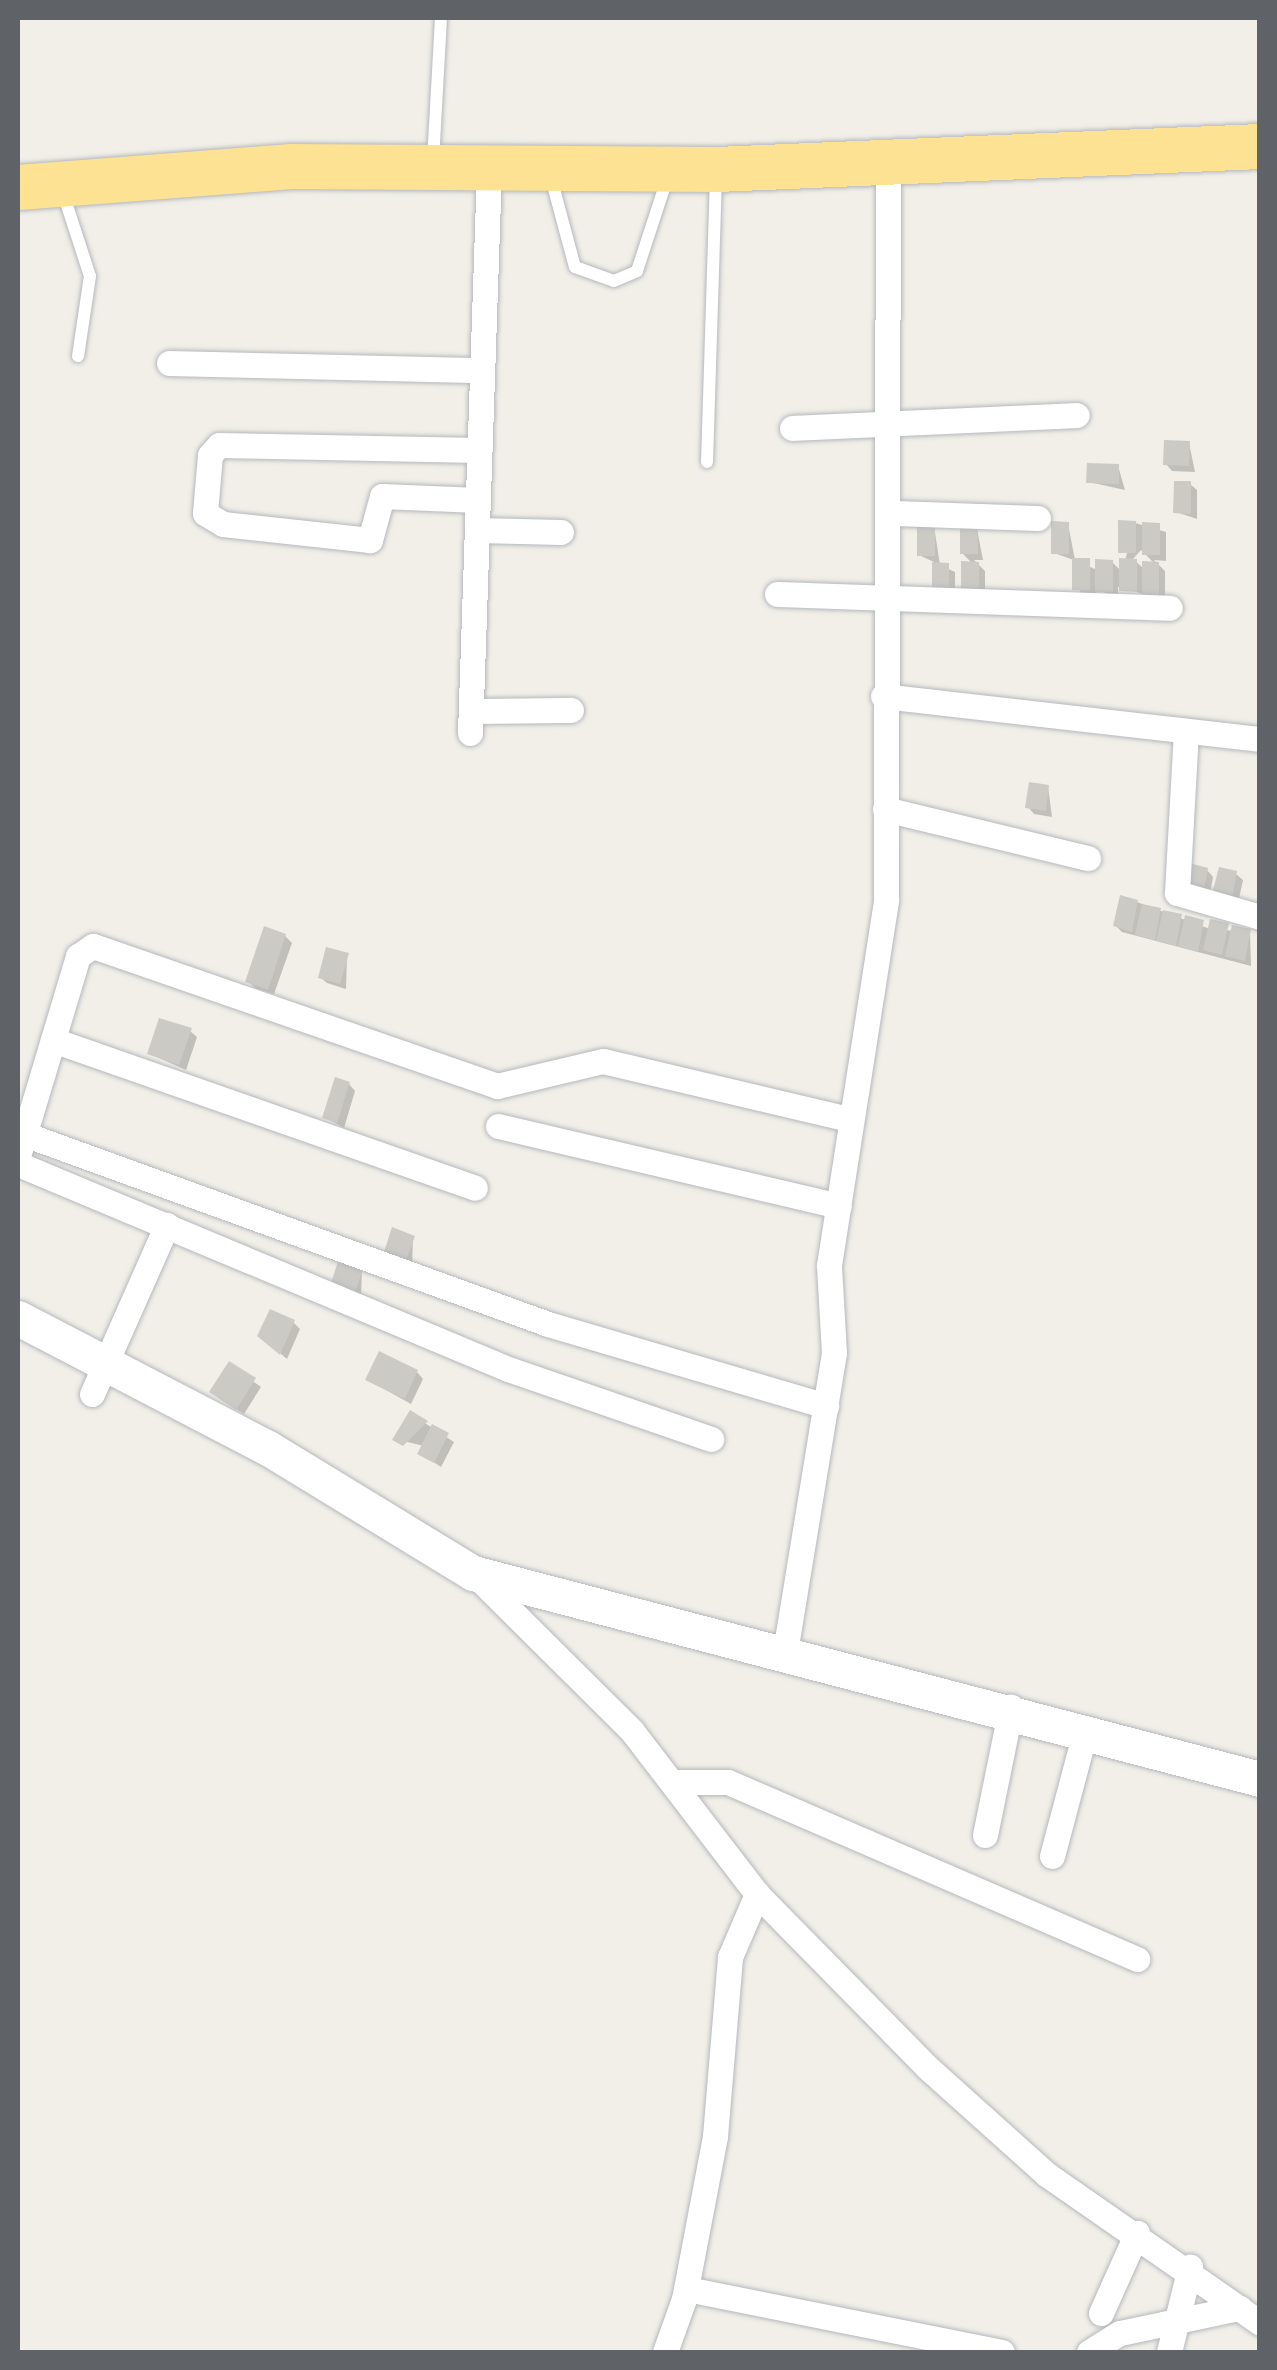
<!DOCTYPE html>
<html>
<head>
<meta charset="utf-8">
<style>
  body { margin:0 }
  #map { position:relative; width:1277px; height:2370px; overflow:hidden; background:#f1efe8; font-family:Montserrat,sans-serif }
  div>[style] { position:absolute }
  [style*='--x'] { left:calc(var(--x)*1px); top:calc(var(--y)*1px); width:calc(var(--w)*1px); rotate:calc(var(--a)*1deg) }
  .shadow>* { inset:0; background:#0003 }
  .building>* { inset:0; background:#cccac5 }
  .roads { filter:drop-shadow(0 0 2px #b5b8bc) drop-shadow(0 0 2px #b5b8bc) }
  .lane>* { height:12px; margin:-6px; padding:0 6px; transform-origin:6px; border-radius:6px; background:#fff }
  .street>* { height:25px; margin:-12.5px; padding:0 12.5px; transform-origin:12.5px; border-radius:12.5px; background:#fff }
  .secondary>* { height:35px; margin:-17.5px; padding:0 17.5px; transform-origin:17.5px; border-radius:17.5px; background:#fff }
  .highway>* { height:45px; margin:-22.5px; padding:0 22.5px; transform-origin:22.5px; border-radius:22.5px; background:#fde293 }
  span { translate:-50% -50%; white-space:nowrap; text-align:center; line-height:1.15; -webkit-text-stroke:9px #fff; paint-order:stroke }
  .frame { position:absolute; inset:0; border:20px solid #5f6368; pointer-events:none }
</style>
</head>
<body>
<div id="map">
  <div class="shadow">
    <i style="clip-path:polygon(1189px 443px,1195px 472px,1172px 471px,1166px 464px)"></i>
    <i style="clip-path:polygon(1118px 466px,1125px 490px,1089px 482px)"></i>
    <i style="clip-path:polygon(1190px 484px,1197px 490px,1197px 519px,1176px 512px)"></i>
    <i style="clip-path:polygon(evenodd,1135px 523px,1166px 532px,1166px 561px,1154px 560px,1165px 571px,1165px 600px,1118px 587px,1118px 598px,1096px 589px,1096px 597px,1081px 596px,1074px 560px,1054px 553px,1068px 524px,1075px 560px,1097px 570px,1112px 562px,1122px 572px,1135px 523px,1141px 550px,1155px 564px,1144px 569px,1133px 559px,1141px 550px)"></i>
    <i style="clip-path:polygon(976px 524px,983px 560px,974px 560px,985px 571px,985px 600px,971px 599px,973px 564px,962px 553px)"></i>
    <i style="clip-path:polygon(934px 526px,940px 565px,955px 572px,955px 600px,934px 594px,934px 562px,919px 555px)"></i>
    <i style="clip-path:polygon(1048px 787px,1052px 817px,1034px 814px,1028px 807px)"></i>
    <i style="clip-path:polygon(1207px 870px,1213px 877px,1208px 905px,1191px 900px)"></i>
    <i style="clip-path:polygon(1236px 874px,1243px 880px,1237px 908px,1221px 904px)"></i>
    <i style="clip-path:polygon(1137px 902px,1210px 929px,1250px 932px,1251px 966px,1122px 932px,1115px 925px)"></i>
    <i style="clip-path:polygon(285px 936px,292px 943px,274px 994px,255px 988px,248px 981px)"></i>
    <i style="clip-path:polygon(347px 956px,346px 989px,327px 983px,320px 977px)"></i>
    <i style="clip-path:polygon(190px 1031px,197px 1037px,186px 1070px,150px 1054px)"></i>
    <i style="clip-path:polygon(349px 1084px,355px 1091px,344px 1128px,325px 1117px)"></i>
    <i style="clip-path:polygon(413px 1238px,412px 1268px,392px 1261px)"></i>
    <i style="clip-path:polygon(362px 1269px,361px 1297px,340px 1289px)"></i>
    <i style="clip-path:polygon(293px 1322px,300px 1329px,287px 1359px,267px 1342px)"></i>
    <i style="clip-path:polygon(230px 1365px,261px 1387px,244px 1414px,219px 1398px)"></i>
    <i style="clip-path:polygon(417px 1372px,423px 1379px,411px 1404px,368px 1380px)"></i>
    <i style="clip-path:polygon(411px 1414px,454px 1442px,441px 1467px,420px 1453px,424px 1446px,395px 1439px)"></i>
  </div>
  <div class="building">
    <i style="clip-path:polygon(1164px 440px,1190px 441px,1189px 466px,1163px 465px)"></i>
    <i style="clip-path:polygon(1087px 463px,1119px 464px,1119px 484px,1086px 483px)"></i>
    <i style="clip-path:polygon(1174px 481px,1191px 481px,1191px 514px,1173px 513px)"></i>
    <i style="clip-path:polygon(1118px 520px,1136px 521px,1136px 553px,1118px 553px)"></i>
    <i style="clip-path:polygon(960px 521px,977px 522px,978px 554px,960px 554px)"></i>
    <i style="clip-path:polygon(1051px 521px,1069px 522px,1069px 554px,1051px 554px)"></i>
    <i style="clip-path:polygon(1142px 522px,1160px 523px,1160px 555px,1142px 555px)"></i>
    <i style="clip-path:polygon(917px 523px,935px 524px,935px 556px,917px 556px)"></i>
    <i style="clip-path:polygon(1072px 558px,1090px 558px,1090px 591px,1072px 590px)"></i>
    <i style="clip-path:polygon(1119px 558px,1137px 559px,1137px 592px,1119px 591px)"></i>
    <i style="clip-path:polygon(1095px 559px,1113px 560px,1113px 592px,1095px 592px)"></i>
    <i style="clip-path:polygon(961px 561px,979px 562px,979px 594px,961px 594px)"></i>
    <i style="clip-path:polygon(1142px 561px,1159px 562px,1159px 595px,1142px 594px)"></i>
    <i style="clip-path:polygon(932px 562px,949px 563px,949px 595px,932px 595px)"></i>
    <i style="clip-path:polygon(1029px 782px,1049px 785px,1046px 811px,1025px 808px)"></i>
    <i style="clip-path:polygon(1189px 863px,1208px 868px,1202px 900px,1182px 894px)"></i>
    <i style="clip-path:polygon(1219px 867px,1237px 871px,1231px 903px,1211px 898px)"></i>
    <i style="clip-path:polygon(1120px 895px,1138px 900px,1132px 932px,1113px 926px)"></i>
    <i style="clip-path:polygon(1142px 904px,1161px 908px,1155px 940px,1135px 935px)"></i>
    <i style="clip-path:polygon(1163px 910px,1182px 914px,1176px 946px,1156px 941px)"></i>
    <i style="clip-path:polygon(1185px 915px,1204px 920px,1198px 952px,1178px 946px)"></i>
    <i style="clip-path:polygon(1210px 919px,1229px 923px,1222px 955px,1203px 950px)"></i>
    <i style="clip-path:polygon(1232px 925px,1251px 929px,1245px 961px,1225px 956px)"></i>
    <i style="clip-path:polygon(264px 926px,286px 934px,268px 990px,245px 982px)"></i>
    <i style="clip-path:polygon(326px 947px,349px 953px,340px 984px,318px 978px)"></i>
    <i style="clip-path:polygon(159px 1018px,192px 1028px,179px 1065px,147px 1054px)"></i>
    <i style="clip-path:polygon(335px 1077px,350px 1082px,337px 1123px,322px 1118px)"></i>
    <i style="clip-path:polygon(392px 1227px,415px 1236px,405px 1263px,383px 1255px)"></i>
    <i style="clip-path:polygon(339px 1258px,364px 1267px,355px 1292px,331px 1283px)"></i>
    <i style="clip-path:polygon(270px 1309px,295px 1320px,280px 1355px,257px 1336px)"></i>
    <i style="clip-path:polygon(379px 1351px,418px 1370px,405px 1399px,365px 1380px)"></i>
    <i style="clip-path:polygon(229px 1361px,256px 1378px,236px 1410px,209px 1392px)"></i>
    <i style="clip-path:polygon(410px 1410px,428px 1421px,403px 1446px,392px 1440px)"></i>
    <i style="clip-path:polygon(432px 1424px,449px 1433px,434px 1463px,417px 1454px)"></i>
  </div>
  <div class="roads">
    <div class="lane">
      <i style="--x:433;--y:161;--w:143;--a:-86.8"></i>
      <i style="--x:550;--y:174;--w:96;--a:75"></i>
      <i style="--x:575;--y:267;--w:41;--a:19.7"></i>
      <i style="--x:614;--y:281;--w:25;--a:-23"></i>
      <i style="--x:637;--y:271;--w:100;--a:-71.9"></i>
      <i style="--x:62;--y:190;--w:90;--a:72"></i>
      <i style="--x:90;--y:276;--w:81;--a:98.5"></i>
      <i style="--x:707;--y:462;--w:287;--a:-88.2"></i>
    </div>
    <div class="street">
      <i style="--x:169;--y:363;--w:313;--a:1.3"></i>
      <i style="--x:792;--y:428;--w:285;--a:-2.6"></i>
      <i style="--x:478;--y:500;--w:96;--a:-177.6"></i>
      <i style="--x:382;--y:496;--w:46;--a:105.3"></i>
      <i style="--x:370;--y:540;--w:148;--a:-173.8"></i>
      <i style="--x:223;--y:524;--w:21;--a:-149"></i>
      <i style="--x:205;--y:513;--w:58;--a:-85.1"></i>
      <i style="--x:210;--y:455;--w:13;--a:-48"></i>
      <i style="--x:219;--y:445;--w:260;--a:1.1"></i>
      <i style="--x:893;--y:513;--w:145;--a:2"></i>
      <i style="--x:477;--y:530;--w:84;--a:1.4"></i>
      <i style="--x:777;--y:594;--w:393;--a:2"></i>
      <i style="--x:883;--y:696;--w:379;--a:6.5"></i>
      <i style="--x:471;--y:711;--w:100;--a:-0.6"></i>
      <i style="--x:1186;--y:731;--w:162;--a:93.2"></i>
      <i style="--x:1177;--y:893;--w:86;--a:16.1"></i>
      <i style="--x:470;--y:733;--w:563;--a:-88.07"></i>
      <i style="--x:885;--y:809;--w:209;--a:13.6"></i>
      <i style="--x:53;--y:1040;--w:447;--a:19.3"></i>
      <i style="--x:498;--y:1126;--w:350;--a:13.2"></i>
      <i style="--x:24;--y:1134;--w:557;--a:19.93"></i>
      <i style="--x:548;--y:1324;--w:290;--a:16.4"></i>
      <i style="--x:18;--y:1156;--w:209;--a:-73.3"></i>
      <i style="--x:78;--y:956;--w:18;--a:-34"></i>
      <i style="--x:93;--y:946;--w:428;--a:19.1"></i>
      <i style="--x:497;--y:1086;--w:109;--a:-13.3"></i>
      <i style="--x:603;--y:1061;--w:253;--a:13.3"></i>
      <i style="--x:18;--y:1164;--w:531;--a:22.7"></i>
      <i style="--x:508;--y:1369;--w:215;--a:19"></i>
      <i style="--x:92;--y:1394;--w:185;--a:-66.1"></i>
      <i style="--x:473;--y:1573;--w:224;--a:44.8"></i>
      <i style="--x:632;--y:1731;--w:205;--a:52.5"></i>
      <i style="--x:757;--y:1894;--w:244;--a:45.5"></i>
      <i style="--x:928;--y:2068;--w:159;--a:41.9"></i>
      <i style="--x:1046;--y:2174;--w:261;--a:34.8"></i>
      <i style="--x:785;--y:1652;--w:303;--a:-80.7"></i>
      <i style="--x:834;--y:1353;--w:88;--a:-93.3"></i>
      <i style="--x:829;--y:1265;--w:369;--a:-81.1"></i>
      <i style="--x:886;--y:900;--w:740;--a:-89.85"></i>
      <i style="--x:673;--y:1782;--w:55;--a:0"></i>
      <i style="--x:728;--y:1782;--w:446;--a:23.4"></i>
      <i style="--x:985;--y:1835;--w:131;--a:-78.5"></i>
      <i style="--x:1052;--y:1856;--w:132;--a:-75.1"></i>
      <i style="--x:687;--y:2289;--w:321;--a:11.3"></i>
      <i style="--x:1101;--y:2313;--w:88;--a:-65.8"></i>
      <i style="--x:665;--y:2352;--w:56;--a:-70.3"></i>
      <i style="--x:684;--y:2299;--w:166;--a:-79.2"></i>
      <i style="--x:715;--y:2136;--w:180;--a:-85.2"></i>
      <i style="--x:730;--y:1957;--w:69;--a:-66.8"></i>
      <i style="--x:1089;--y:2352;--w:36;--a:-32"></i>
      <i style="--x:1120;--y:2333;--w:122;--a:-11.9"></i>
      <i style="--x:1169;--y:2352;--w:88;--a:-76.1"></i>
    </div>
    <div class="secondary">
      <i style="--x:18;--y:1318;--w:282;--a:27.5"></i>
      <i style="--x:268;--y:1448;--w:240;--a:31.4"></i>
      <i style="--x:473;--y:1573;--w:814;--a:14.67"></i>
    </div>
    <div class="highway">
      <i style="--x:18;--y:187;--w:274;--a:-4.4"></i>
      <i style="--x:291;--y:166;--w:425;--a:0.4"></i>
      <i style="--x:716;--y:169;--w:544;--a:-2.42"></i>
    </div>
  </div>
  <div class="frame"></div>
</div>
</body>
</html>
